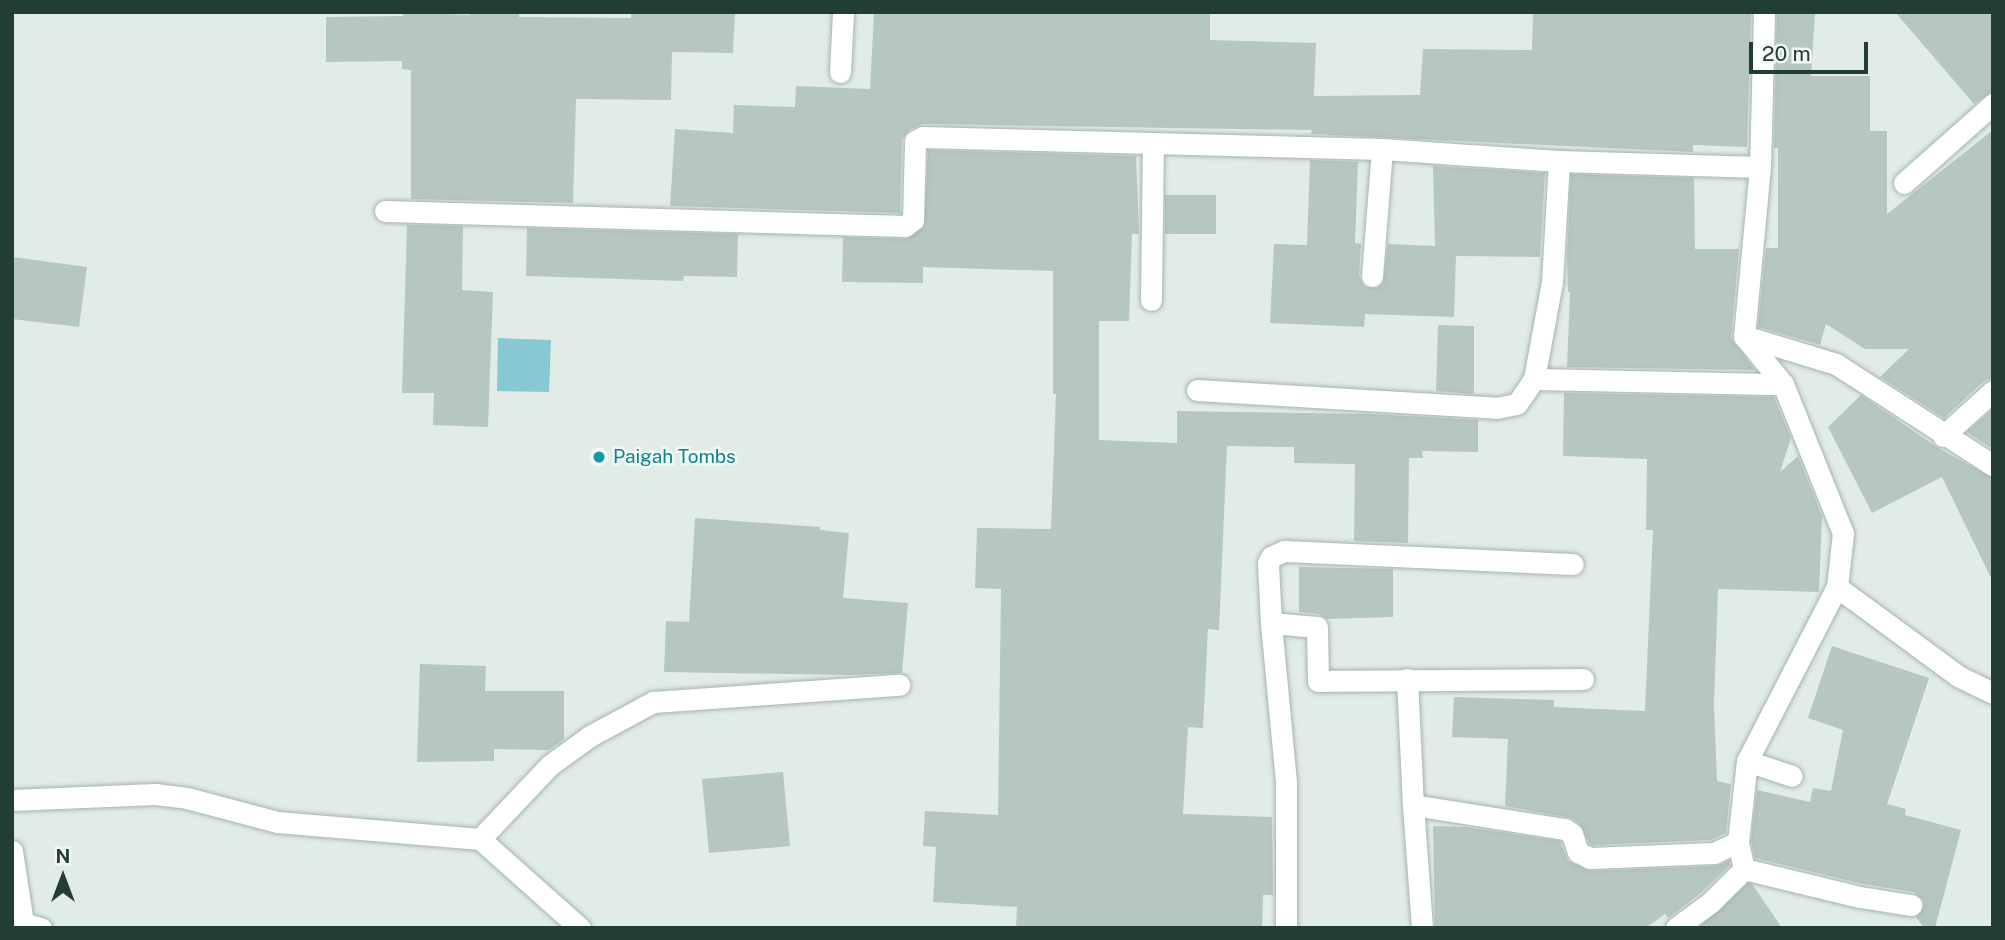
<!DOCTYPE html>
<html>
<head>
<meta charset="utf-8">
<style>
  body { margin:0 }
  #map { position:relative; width:2005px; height:940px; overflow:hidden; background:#e1ece7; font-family:"Public Sans",sans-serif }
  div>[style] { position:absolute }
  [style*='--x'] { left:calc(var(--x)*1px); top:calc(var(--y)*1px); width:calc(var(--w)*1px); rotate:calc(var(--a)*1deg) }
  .water>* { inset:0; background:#87c9d2 }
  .building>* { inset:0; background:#b6c7bf }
  .roads { filter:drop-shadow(0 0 2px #a4b4ae) drop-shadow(0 0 2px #a4b4ae) }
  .street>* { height:21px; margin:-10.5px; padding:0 10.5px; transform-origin:10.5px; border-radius:10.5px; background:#fff }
  .dots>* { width:19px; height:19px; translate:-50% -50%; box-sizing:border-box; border:4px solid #f1f8f5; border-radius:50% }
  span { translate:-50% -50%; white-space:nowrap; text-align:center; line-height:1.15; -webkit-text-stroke:5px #f1f8f5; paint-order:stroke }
  .culture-label { font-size:19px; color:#0d838f }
  .left { translate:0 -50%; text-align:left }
  .frame { position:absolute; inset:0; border:14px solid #213d34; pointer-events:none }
  .north { position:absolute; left:28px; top:842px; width:70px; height:70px; -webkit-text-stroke:5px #f1f8f5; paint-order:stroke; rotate:0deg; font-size:19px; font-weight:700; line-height:28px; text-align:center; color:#213d34 }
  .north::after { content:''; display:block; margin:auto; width:24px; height:32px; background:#213d34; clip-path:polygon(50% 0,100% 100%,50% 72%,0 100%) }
  .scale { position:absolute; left:1749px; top:42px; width:119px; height:32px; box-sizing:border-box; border:4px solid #213d34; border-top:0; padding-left:9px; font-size:21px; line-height:24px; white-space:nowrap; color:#213d34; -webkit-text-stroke:5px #f1f8f5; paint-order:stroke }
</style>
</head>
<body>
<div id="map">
  <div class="water">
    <i style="clip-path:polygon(498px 338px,551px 340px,549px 392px,497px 391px)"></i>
  </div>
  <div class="building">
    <i style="clip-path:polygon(403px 12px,469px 15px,469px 12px,519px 12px,519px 17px,631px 18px,631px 12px,735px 12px,733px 53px,672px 52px,671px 100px,576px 99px,573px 203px,411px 199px,411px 70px,402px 69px,402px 61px,326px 62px,326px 17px,403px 16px)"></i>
    <i style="clip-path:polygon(874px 12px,1210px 12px,1210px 40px,1316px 43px,1314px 96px,1420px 95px,1423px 49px,1532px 50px,1533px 12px,1751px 12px,1747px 147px,1693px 145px,1693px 152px,1311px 134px,1312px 130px,923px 124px,909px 130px,902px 140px,900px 213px,670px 206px,675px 129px,733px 133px,734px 105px,795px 107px,796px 86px,870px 89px)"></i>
    <i style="clip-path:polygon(1777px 12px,1815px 12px,1811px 76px,1870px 76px,1870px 131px,1887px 131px,1887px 214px,1993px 130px,1993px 378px,1984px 381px,1944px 418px,1880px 377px,1909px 349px,1865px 349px,1826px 324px,1820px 345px,1758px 327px,1766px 248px,1778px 248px,1778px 148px,1774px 148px)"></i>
    <i style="clip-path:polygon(1895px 12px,1993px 12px,1993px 91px,1974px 104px)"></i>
    <i style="clip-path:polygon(928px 150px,1136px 156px,1139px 234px,1132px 234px,1129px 321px,1099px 321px,1099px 440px,1177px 443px,1177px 411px,1371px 414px,1478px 420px,1478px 452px,1422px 451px,1423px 458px,1409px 458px,1408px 543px,1354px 541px,1355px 464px,1294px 463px,1294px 447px,1227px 446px,1219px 630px,1208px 629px,1203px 728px,1188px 727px,1183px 814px,1272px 817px,1273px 895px,1263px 895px,1262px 928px,1016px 928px,1017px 907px,933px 902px,936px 847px,923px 846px,925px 811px,998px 815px,1001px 589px,975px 588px,977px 528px,1051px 529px,1056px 394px,1053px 394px,1053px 271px,923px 267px,923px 283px,842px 282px,843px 237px,905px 239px,924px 227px)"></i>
    <i style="clip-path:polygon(1310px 160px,1358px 162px,1355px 243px,1361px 244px,1359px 276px,1365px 287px,1377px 288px,1383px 283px,1388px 244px,1435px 246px,1433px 166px,1545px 173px,1540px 257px,1456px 256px,1454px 317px,1365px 314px,1364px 327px,1270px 323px,1274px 244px,1307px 245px)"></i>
    <i style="clip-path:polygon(1571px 174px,1694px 178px,1695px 249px,1739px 249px,1731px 338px,1755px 370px,1567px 367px,1570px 292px,1568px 292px,1567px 258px)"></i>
    <i style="clip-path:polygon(1165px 195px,1216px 195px,1216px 234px,1165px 234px)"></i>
    <i style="clip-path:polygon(407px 225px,463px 226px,462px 290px,493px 292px,488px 427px,433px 425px,434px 393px,402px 393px)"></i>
    <i style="clip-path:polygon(527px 228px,738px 234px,737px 277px,684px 276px,683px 281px,526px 276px)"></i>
    <i style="clip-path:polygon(12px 257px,87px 267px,79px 327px,12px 319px)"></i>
    <i style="clip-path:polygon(1438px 325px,1474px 326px,1474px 394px,1436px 391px)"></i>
    <i style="clip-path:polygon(1564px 393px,1774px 397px,1791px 438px,1780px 472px,1798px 456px,1822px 516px,1819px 592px,1718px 589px,1714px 704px,1717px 781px,1731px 784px,1726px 833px,1711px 840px,1593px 845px,1589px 843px,1580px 824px,1572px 818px,1505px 806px,1508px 739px,1452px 737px,1454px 697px,1554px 700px,1554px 707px,1645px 711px,1653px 530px,1646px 530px,1647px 459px,1563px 456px)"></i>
    <i style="clip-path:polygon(1861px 395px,1938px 448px,1993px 478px,1993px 582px,1942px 477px,1872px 513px,1828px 427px)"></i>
    <i style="clip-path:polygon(1993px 409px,1993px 449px,1967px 432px)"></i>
    <i style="clip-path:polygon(695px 518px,820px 527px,820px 530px,849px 533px,843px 598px,908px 603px,902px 673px,848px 675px,664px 672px,666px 621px,689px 622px)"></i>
    <i style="clip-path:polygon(1299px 567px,1393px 569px,1393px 617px,1327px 619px,1319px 614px,1299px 612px)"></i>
    <i style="clip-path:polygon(1832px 646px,1929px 678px,1887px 804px,1906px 809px,1905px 815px,1961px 830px,1935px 928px,1924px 928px,1916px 917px,1924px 906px,1923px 900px,1914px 892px,1863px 884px,1755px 858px,1751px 841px,1757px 790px,1810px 802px,1813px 788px,1831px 791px,1843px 730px,1808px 718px)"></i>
    <i style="clip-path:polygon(420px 664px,486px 666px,485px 691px,564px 691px,564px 739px,549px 750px,494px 749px,494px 761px,417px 762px)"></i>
    <i style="clip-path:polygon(783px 772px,790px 846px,709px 853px,702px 779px)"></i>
    <i style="clip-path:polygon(1433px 826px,1466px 827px,1560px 841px,1568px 861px,1590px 871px,1715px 866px,1729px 861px,1730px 865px,1702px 892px,1668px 918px,1665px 914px,1646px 928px,1435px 928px)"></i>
    <i style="clip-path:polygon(1748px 883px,1752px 884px,1782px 928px,1698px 928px)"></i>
  </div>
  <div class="roads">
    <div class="street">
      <i style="--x:840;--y:72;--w:60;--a:-87.1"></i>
      <i style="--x:1760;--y:167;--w:170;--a:95.4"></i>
      <i style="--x:1744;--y:336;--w:62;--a:50.9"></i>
      <i style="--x:1783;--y:384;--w:161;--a:68.1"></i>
      <i style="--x:1843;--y:533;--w:54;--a:96.3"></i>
      <i style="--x:1837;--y:587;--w:150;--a:36.3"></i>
      <i style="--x:1958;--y:676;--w:39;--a:26"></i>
      <i style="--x:1904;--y:183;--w:119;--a:-41.6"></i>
      <i style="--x:385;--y:211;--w:520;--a:1.65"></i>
      <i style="--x:905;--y:226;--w:10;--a:-37"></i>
      <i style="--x:913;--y:220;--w:79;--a:-88.5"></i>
      <i style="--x:915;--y:141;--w:9;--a:-27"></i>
      <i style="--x:923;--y:137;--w:459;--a:1.5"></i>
      <i style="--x:1382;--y:149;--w:177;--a:3.9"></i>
      <i style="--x:1559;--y:161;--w:201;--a:1.7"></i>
      <i style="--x:1760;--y:167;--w:155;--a:-88.5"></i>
      <i style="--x:1372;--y:276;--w:127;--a:-85.5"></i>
      <i style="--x:1151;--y:300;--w:157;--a:-89.3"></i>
      <i style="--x:1744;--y:336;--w:96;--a:16.9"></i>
      <i style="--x:1836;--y:364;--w:187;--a:32.8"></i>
      <i style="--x:1534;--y:379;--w:249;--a:1.2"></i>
      <i style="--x:1197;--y:390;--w:300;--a:3.4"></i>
      <i style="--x:1496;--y:408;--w:21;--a:-11"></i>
      <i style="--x:1517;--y:404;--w:30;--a:-56"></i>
      <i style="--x:1534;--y:379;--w:99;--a:-79.5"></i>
      <i style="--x:1552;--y:282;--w:121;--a:-86.7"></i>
      <i style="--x:1943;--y:436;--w:67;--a:-42"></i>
      <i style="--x:1271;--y:623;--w:46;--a:5"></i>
      <i style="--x:1317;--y:627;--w:54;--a:88.9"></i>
      <i style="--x:1318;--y:681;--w:265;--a:-0.4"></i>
      <i style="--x:1407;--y:679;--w:126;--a:87.3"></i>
      <i style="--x:1413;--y:805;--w:154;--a:9"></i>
      <i style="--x:1565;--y:829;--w:9;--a:36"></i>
      <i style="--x:1572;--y:834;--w:19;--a:72"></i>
      <i style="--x:1578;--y:852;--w:13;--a:27"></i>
      <i style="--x:1590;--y:858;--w:124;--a:-2.3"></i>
      <i style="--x:1714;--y:853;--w:26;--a:-25"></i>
      <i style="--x:1747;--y:761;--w:47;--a:18.4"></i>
      <i style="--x:12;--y:800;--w:143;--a:-2.4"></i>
      <i style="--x:155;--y:794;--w:32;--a:7"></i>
      <i style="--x:187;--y:798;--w:93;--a:14.9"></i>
      <i style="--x:277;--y:822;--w:204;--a:4.8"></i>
      <i style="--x:480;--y:839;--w:134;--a:41.7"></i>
      <i style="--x:1413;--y:805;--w:123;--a:85.8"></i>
      <i style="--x:480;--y:839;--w:102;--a:-46.6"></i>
      <i style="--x:550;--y:765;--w:49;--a:-35.9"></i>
      <i style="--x:590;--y:736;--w:72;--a:-28.4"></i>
      <i style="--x:653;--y:702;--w:247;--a:-4"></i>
      <i style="--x:12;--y:851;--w:73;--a:81.3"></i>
      <i style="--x:23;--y:923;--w:19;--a:16"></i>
      <i style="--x:1744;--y:869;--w:28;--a:-103"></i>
      <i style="--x:1738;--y:842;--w:81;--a:-83.7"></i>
      <i style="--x:1747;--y:761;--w:196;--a:-62.7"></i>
      <i style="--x:1286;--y:928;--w:146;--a:-90"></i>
      <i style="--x:1286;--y:782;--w:160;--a:-95.4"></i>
      <i style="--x:1271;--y:623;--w:60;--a:-92.9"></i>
      <i style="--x:1268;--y:563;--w:7;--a:-63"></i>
      <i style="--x:1271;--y:557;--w:14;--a:-25"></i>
      <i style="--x:1284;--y:551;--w:289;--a:2.6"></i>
      <i style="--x:1676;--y:928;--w:44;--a:-36.6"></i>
      <i style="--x:1711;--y:902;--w:47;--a:-45"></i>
      <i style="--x:1744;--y:869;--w:119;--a:13.6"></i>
      <i style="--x:1860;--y:897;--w:52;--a:8.9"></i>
    </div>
  </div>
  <div class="dots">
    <i style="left:599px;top:457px;background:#0f9aa8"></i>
  </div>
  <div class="culture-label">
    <span class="left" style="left:613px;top:457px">Paigah Tombs</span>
  </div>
  <div class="frame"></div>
  <div class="north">N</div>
  <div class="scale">20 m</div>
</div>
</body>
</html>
